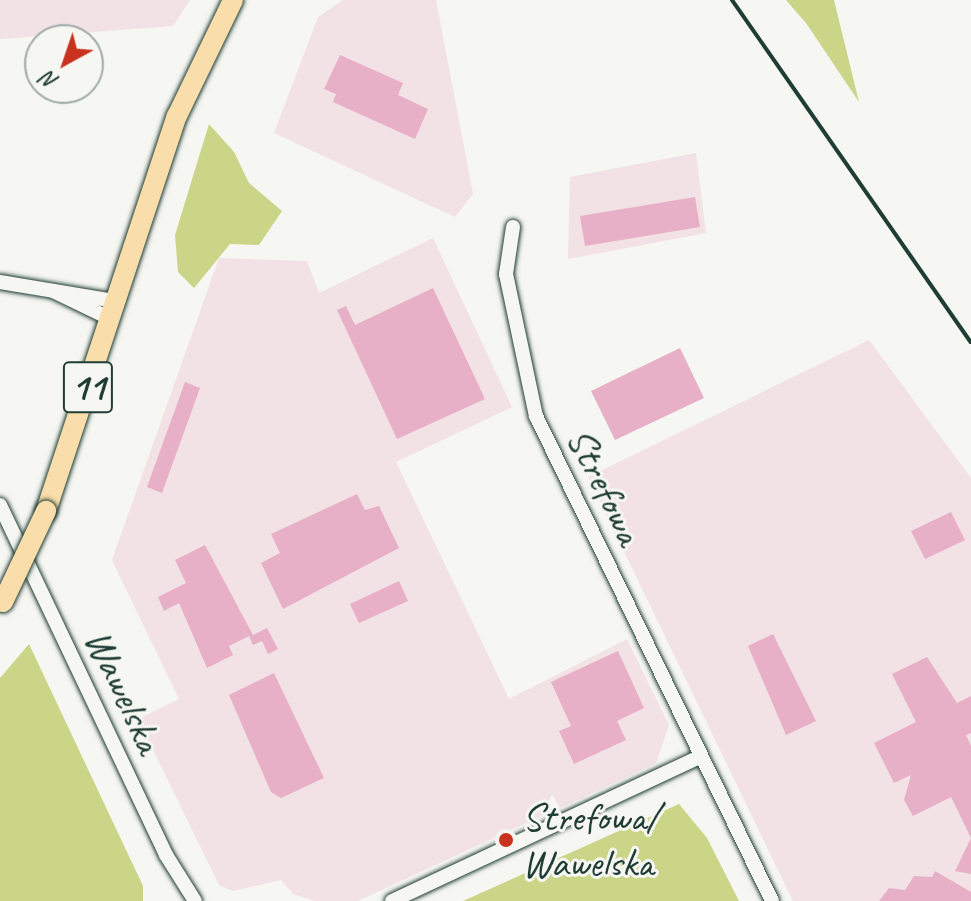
<!DOCTYPE html>
<html>
<head>
<meta charset="utf-8">
<style>
  body { margin:0 }
  #map { position:relative; width:971px; height:901px; overflow:hidden; background:#f6f6f2; font-family:Caveat,sans-serif }
  div>[style] { position:absolute }
  [style*='--x'] { left:calc(var(--x)*1px); top:calc(var(--y)*1px); width:calc(var(--w)*1px); rotate:calc(var(--a)*1deg) }
  .built>* { inset:0; background:#f2e1e5 }
  .green>* { inset:0; background:#cad588 }
  .building>* { inset:0; background:#e7b0c6 }
  .roads { filter:drop-shadow(0 0 2px #1f3d34) drop-shadow(0 0 2px #1f3d34) }
  .minor>* { height:14px; margin:-7px; padding:0 7px; transform-origin:7px; border-radius:7px; background:#f6f6f2 }
  .highway>* { height:20px; margin:-10px; padding:0 10px; transform-origin:10px; border-radius:10px; background:#f9ddab }
  .rail>* { height:4px; margin:-2px; padding:0 2px; transform-origin:2px; border-radius:2px; background:#1f3d34 }
  .bridges { filter:drop-shadow(0 0 2px #1f3d34) drop-shadow(0 0 2px #1f3d34) }
  .highway-bridge>* { height:20px; margin:-10px; padding:0 10px; transform-origin:10px; border-radius:10px; background:#f9ddab }
  .dots>* { width:22px; height:22px; translate:-50% -50%; box-sizing:border-box; border:4px solid #f6f6f2; border-radius:50% }
  span { translate:-50% -50%; white-space:nowrap; text-align:center; line-height:1.15; -webkit-text-stroke:6px #f6f6f2; paint-order:stroke }
  .shield-label span { padding:2px 6px; background:#f6f6f2; border:2px solid; border-radius:6px; -webkit-text-stroke-width:0 }
  .shield-label { font-size:38px; color:#1f3d34; font-weight:700 }
  .street-label { font-size:40px; color:#1f3d34 }
  .poi-label { font-size:40px; color:#1f3d34 }
  .left { translate:0 -50%; text-align:left }
  .north { position:absolute; left:24px; top:24px; width:80px; height:80px; box-sizing:border-box; background:#f6f6f2; border:2px solid #a0aca6; border-radius:50%; rotate:220deg; font-size:22px; font-weight:700; line-height:32px; text-align:center; color:#1f3d34 }
  .north::after { content:''; display:block; margin:auto; width:28px; height:36px; background:#c8321e; clip-path:polygon(50% 0,100% 100%,50% 72%,0 100%) }
</style>
</head>
<body>
<div id="map">
  <div class="built">
    <i style="clip-path:polygon(0 0,190px 0,173px 26px,0 39px)"></i>
    <i style="clip-path:polygon(343px 0,436px 0,473px 194px,455px 217px,274px 133px,318px 17px)"></i>
    <i style="clip-path:polygon(696px 153px,706px 233px,568px 259px,570px 177px)"></i>
    <i style="clip-path:polygon(433px 238px,512px 407px,396px 462px,509px 699px,627px 639px,669px 725px,656px 763px,560px 808px,552px 794px,543px 815px,358px 901px,315px 901px,293px 894px,281px 880px,233px 891px,219px 885px,138px 719px,179px 699px,112px 560px,219px 258px,307px 261px,319px 293px)"></i>
    <i style="clip-path:polygon(869px 340px,971px 478px,971px 901px,793px 901px,588px 477px)"></i>
  </div>
  <div class="green">
    <i style="clip-path:polygon(786px 0,834px 0,859px 102px,806px 23px)"></i>
    <i style="clip-path:polygon(209px 124px,234px 152px,249px 183px,282px 211px,259px 245px,230px 244px,194px 288px,178px 272px,175px 235px)"></i>
    <i style="clip-path:polygon(29px 644px,143px 886px,143px 901px,0 901px,0 678px)"></i>
    <i style="clip-path:polygon(679px 804px,707px 838px,739px 901px,463px 901px)"></i>
  </div>
  <div class="building">
    <i style="clip-path:polygon(340px 55px,403px 83px,398px 95px,428px 109px,415px 139px,333px 102px,336px 94px,324px 89px)"></i>
    <i style="clip-path:polygon(695px 197px,700px 227px,585px 246px,580px 216px)"></i>
    <i style="clip-path:polygon(433px 288px,485px 399px,397px 439px,337px 310px,346px 306px,355px 325px)"></i>
    <i style="clip-path:polygon(680px 348px,704px 398px,615px 440px,591px 391px)"></i>
    <i style="clip-path:polygon(185px 382px,200px 388px,162px 493px,147px 487px)"></i>
    <i style="clip-path:polygon(357px 494px,365px 510px,379px 506px,399px 548px,283px 609px,261px 563px,280px 553px,271px 534px)"></i>
    <i style="clip-path:polygon(951px 512px,965px 540px,925px 559px,911px 531px)"></i>
    <i style="clip-path:polygon(205px 545px,253px 635px,267px 628px,278px 649px,268px 654px,262px 641px,253px 645px,249px 636px,229px 646px,233px 655px,207px 668px,179px 603px,164px 611px,158px 597px,186px 583px,175px 560px)"></i>
    <i style="clip-path:polygon(399px 581px,408px 601px,359px 623px,350px 604px)"></i>
    <i style="clip-path:polygon(773px 634px,816px 721px,786px 735px,748px 646px)"></i>
    <i style="clip-path:polygon(618px 651px,644px 708px,617px 721px,626px 740px,574px 764px,559px 731px,571px 726px,551px 682px)"></i>
    <i style="clip-path:polygon(927px 657px,957px 703px,971px 696px,971px 733px,966px 735px,971px 746px,971px 874px,955px 871px,971px 838px,951px 797px,913px 816px,904px 800px,911px 775px,894px 783px,874px 743px,916px 722px,892px 674px)"></i>
    <i style="clip-path:polygon(274px 673px,324px 778px,281px 798px,271px 792px,229px 695px)"></i>
    <i style="clip-path:polygon(935px 871px,971px 892px,971px 901px,879px 901px,889px 888px,905px 890px,914px 876px,932px 877px)"></i>
  </div>
  <div class="roads">
    <div class="minor">
      <i style="--x:513;--y:227;--w:48;--a:98.5"></i>
      <i style="--x:506;--y:274;--w:145;--a:78.1"></i>
      <i style="--x:536;--y:416;--w:539;--a:64.05"></i>
      <i style="--x:0;--y:282;--w:117;--a:9.4"></i>
      <i style="--x:53;--y:291;--w:62;--a:25.7"></i>
      <i style="--x:0;--y:505;--w:387;--a:64.6"></i>
      <i style="--x:166;--y:855;--w:54;--a:57.8"></i>
      <i style="--x:392;--y:901;--w:341;--a:-25.1"></i>
    </div>
    <div class="highway">
      <i style="--x:46;--y:511;--w:416;--a:-71.7"></i>
      <i style="--x:177;--y:116;--w:129;--a:-64.2"></i>
    </div>
  </div>
  <div class="rail">
    <i style="--x:732;--y:0;--w:417;--a:55.1"></i>
  </div>
  <div class="bridges">
    <div class="highway-bridge">
      <i style="--x:3;--y:602;--w:101;--a:-64.7"></i>
    </div>
  </div>
  <div class="dots">
    <i style="left:506px;top:840px;background:#c8321e"></i>
  </div>
  <div class="shield-label">
    <span style="left:88px;top:387px">11</span>
  </div>
  <div class="street-label">
    <span style="left:605px;top:486px;rotate:64deg">Strefowa</span>
    <span style="left:124px;top:691px;rotate:65deg">Wawelska</span>
  </div>
  <div class="poi-label">
    <span class="left" style="left:522px;top:840px">Strefowa/<br>Wawelska</span>
  </div>
  <div class="north">N</div>
</div>
</body>
</html>
